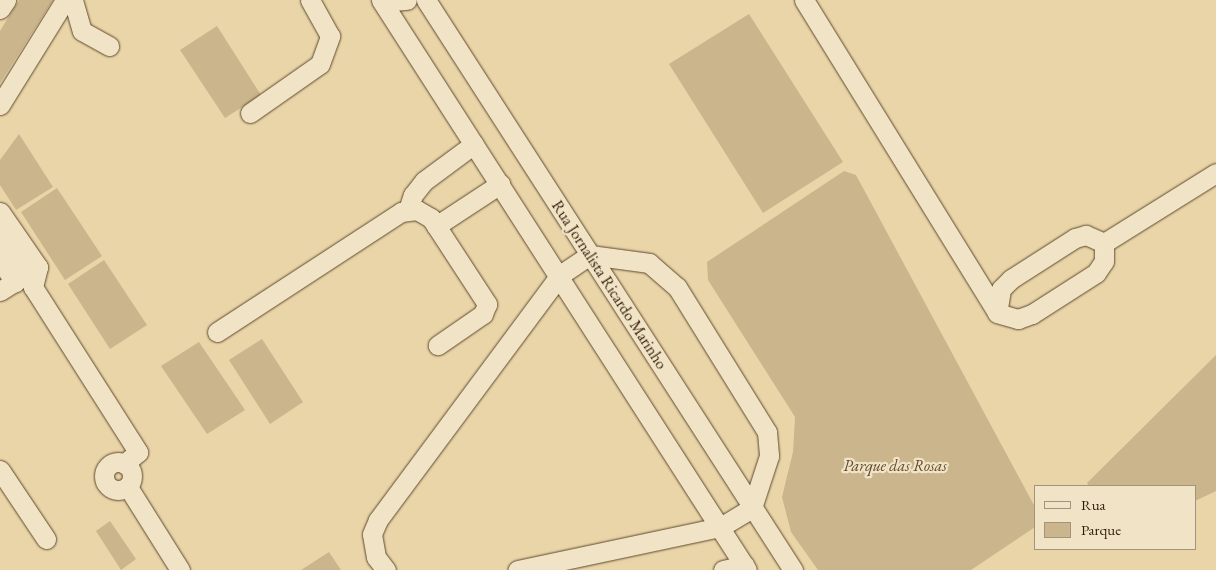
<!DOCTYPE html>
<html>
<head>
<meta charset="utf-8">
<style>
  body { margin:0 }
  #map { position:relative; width:1216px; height:570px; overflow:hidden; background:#ead5a8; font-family:"EB Garamond",serif }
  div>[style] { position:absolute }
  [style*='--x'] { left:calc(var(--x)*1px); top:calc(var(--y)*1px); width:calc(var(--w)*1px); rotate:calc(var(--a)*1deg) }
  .green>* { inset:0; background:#cab58c }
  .roads { filter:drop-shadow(0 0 1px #5e492e) drop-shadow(0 0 1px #5e492e) }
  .minor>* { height:19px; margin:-9.5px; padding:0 9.5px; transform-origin:9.5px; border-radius:9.5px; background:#f1e4c6 }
  .minor>.ring { margin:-9.5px; padding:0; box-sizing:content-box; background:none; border:19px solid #f1e4c6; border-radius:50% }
  span { translate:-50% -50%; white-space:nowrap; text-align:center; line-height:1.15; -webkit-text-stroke:4.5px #f1e4c6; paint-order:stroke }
  .street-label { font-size:16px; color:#2f1a05 }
  .park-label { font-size:16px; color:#5e482e; font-style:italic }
  .legend { position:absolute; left:1034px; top:485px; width:162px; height:65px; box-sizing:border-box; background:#f1e4c6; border:1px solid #a39379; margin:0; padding:6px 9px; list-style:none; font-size:15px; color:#2f1a05 }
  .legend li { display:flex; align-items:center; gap:10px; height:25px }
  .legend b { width:25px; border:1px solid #a39379 }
</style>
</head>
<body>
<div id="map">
  <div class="green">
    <i style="clip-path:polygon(19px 0,53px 0,0 83px,0 31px)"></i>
    <i style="clip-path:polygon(749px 14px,843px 162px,763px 213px,669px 64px)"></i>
    <i style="clip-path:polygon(217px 26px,261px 95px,225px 118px,180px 50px)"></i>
    <i style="clip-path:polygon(19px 134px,53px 187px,16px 210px,0 185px,0 160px)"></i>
    <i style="clip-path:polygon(844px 171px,856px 175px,1035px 507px,1035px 527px,971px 570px,818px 570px,791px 532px,782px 497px,793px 452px,795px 417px,708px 280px,707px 262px)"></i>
    <i style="clip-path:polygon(57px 188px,102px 256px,65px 280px,21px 212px)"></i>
    <i style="clip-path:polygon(104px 260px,147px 325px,110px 349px,68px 284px)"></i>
    <i style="clip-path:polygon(262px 339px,303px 402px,270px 424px,229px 360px)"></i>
    <i style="clip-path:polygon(199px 342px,245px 410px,207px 434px,161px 366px)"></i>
    <i style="clip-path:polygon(1216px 355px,1216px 491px,1195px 501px,1195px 486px,1089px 486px,1087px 483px)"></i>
    <i style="clip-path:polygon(110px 521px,136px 559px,121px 570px,96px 531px)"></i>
    <i style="clip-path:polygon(329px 552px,341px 570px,301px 570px)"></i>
  </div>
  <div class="roads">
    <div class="minor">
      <i style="--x:73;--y:0;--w:32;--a:74"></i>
      <i style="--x:82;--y:31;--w:31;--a:29"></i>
      <i style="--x:381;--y:0;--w:677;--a:57.3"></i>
      <i style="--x:426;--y:0;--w:678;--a:57.22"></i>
      <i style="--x:804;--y:0;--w:368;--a:58.3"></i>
      <i style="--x:997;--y:313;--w:22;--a:16"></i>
      <i style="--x:1018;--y:319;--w:15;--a:-20"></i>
      <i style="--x:1032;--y:314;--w:76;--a:-32.6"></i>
      <i style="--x:1096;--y:273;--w:14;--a:-56"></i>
      <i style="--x:1104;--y:261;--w:18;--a:-90"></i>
      <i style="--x:1104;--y:243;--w:20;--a:-156"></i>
      <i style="--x:1086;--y:235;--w:11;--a:165"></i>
      <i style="--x:1075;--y:238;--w:76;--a:147.4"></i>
      <i style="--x:1011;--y:279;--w:14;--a:135"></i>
      <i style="--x:1001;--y:289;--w:24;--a:99"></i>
      <i style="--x:383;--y:2;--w:24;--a:-5"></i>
      <i style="--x:0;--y:9;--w:11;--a:-56"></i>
      <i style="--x:0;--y:105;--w:123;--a:-58.2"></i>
      <i style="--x:250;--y:113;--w:85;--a:-35"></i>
      <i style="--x:320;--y:64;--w:30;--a:-70"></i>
      <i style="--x:330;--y:36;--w:41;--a:-119.1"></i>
      <i style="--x:408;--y:210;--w:16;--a:-72"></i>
      <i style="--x:413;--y:195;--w:18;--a:-52"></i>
      <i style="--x:424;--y:181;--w:62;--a:-36.5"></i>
      <i style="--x:0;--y:212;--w:67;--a:55.4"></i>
      <i style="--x:38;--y:267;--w:21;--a:104"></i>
      <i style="--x:33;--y:287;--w:196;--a:57.5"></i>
      <i style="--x:138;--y:452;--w:18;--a:139"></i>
      <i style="--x:436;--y:226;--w:77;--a:-33.3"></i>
      <i style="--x:0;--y:235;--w:37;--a:56"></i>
      <i style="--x:1104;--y:243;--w:132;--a:-32"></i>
      <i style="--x:0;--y:260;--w:27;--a:56"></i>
      <i style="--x:0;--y:291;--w:45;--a:-32.3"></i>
      <i style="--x:217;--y:332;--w:220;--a:-33.1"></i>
      <i style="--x:401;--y:212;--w:16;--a:-7"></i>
      <i style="--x:417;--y:210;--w:16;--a:30"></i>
      <i style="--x:431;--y:218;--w:103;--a:56.9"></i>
      <i style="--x:487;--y:304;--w:11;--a:112"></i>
      <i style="--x:483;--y:314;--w:55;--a:145.4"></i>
      <i class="ring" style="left:104px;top:462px;width:9px;height:9px"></i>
      <i style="--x:0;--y:470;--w:83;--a:56.3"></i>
      <i style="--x:128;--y:487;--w:98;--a:57.9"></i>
      <i style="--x:386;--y:570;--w:16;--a:-128"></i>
      <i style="--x:376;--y:557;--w:23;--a:-100"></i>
      <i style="--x:372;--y:534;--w:15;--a:-67"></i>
      <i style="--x:378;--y:520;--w:305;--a:-53.4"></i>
      <i style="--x:560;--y:275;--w:36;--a:-34"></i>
      <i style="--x:590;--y:255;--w:60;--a:7.7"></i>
      <i style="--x:649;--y:263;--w:37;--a:41"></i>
      <i style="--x:677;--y:287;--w:171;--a:58.2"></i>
      <i style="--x:767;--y:432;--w:24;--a:85"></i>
      <i style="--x:769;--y:456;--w:55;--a:108.1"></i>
      <i style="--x:752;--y:508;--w:37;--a:149"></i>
      <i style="--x:720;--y:527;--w:207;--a:168"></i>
      <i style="--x:723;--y:570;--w:22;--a:-13"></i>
    </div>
  </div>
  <div class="street-label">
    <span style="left:609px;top:285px;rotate:57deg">Rua Jornalista Ricardo Marinho</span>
  </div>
  <div class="park-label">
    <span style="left:895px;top:466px">Parque das Rosas</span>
  </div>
  <ul class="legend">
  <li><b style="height:6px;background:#f1e4c6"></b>Rua</li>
  <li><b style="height:14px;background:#cab58c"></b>Parque</li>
  </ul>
</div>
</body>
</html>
